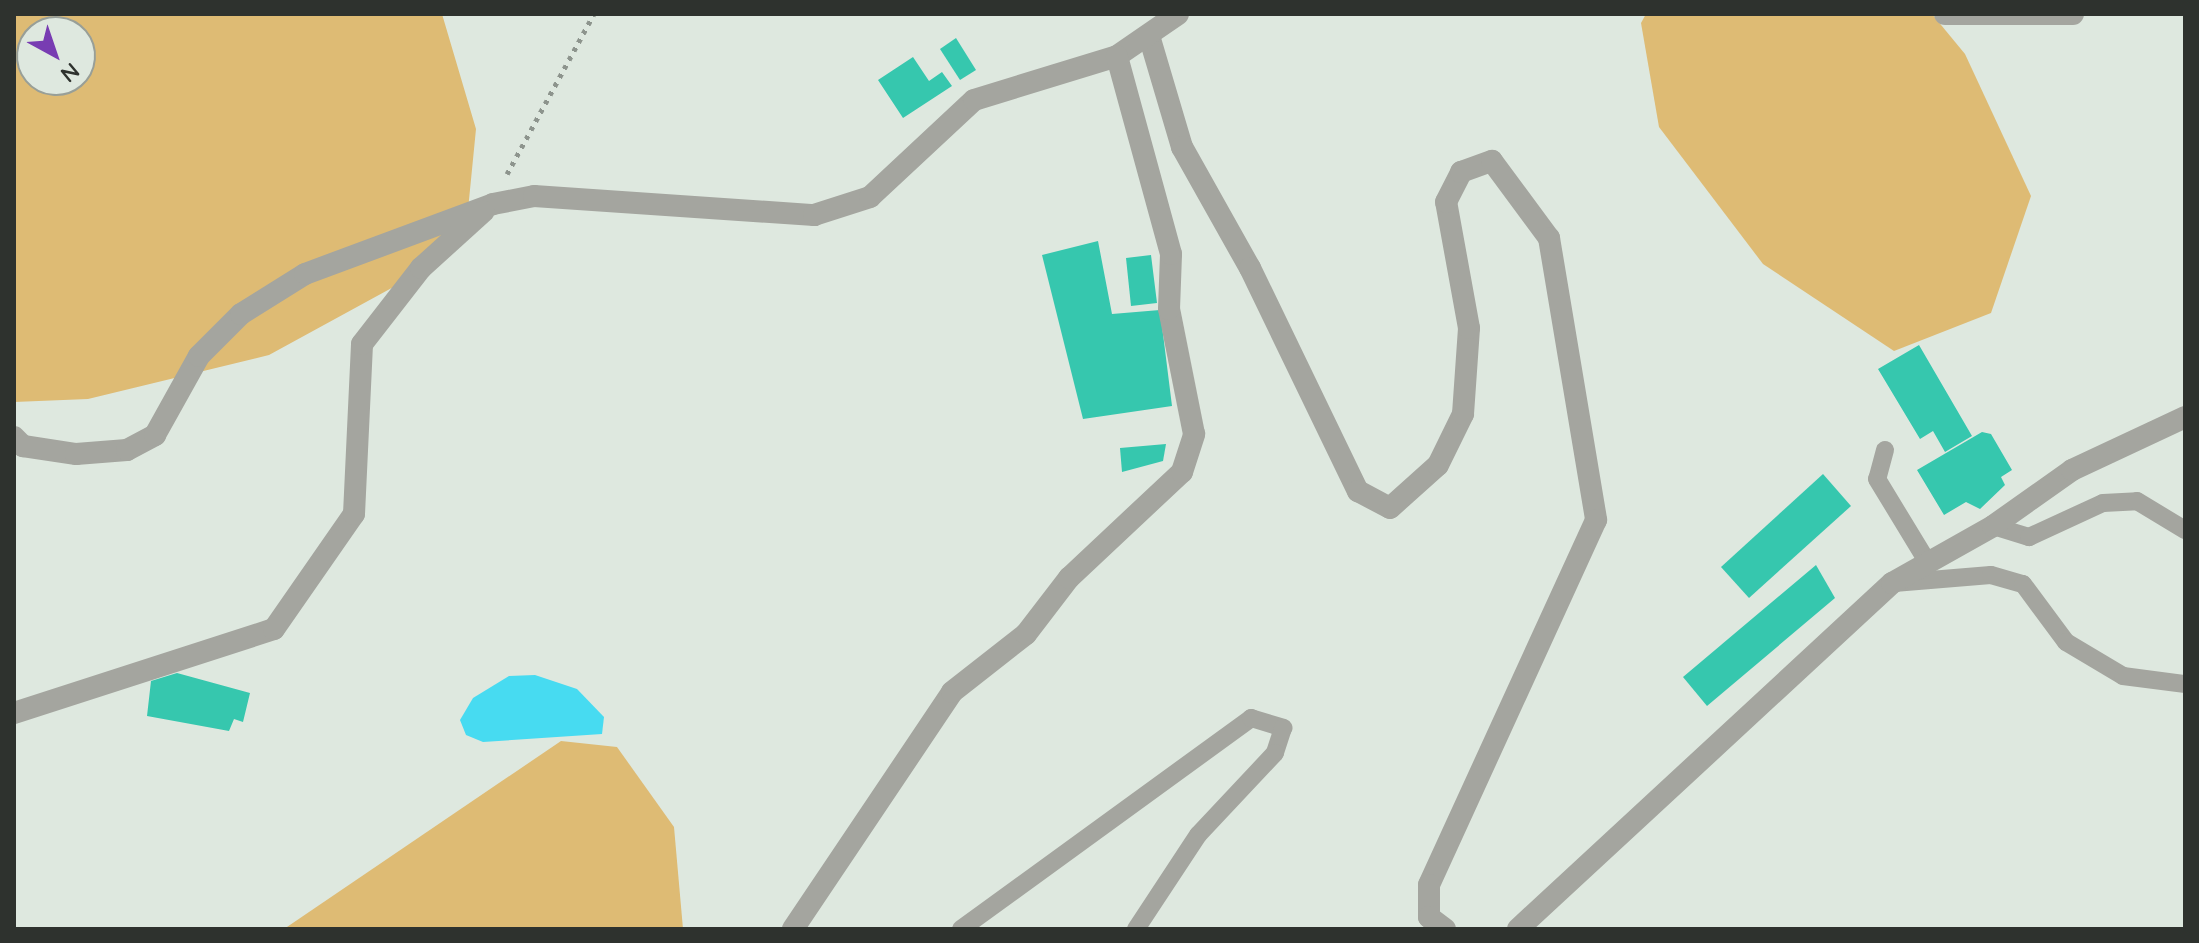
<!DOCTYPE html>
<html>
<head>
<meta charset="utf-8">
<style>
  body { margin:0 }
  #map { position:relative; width:2199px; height:943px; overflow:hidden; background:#dee8df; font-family:Quicksand,sans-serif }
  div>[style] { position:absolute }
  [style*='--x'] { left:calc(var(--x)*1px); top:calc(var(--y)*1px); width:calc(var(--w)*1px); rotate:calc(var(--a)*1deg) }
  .green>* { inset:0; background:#debb74 }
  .water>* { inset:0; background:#47dbf1 }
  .building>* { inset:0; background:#36c7ae }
  .path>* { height:5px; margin-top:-2.5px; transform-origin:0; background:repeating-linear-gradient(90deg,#8d948d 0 4px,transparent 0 10px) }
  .service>* { height:18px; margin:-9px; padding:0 9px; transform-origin:9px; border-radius:9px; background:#a4a59f }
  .minor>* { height:22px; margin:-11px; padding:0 11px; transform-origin:11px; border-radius:11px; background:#a4a59f }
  span { translate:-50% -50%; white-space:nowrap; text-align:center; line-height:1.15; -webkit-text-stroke:6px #dee8df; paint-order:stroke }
  .frame { position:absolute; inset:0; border:16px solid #2e322e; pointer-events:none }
  .north { position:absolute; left:16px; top:16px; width:80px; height:80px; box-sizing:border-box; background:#dee8df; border:2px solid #989f98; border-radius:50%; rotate:140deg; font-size:22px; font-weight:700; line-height:32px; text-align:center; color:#2e322e }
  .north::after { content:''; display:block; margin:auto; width:28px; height:36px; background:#783cb2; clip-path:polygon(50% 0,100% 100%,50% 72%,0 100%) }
</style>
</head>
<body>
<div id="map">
  <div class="green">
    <i style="clip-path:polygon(evenodd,14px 14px,442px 14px,476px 129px,467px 220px,399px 284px,269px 355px,88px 399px,14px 402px,14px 14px,32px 32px,80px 32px,80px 80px,32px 80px,32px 32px)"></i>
    <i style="clip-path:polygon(1646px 14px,1932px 14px,1965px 54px,2031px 196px,1991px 313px,1894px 351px,1763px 264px,1659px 127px,1641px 23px)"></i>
    <i style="clip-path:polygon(561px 741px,617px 747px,674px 827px,683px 929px,284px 929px)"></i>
  </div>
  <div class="water">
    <i style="clip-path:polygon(535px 675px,577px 689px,604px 717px,602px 734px,483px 742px,466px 735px,460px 720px,473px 698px,509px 676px)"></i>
  </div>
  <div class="building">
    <i style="clip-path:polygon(956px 38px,976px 70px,960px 80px,940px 49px)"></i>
    <i style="clip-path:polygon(913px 57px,929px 81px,942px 72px,952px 86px,903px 118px,878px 80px)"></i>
    <i style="clip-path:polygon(1098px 241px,1112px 314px,1160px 310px,1172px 406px,1083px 419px,1042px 255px)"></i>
    <i style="clip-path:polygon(1151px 255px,1157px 303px,1131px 306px,1126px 258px)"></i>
    <i style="clip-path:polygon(1919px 345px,1972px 436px,1945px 452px,1933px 431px,1920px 439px,1878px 369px)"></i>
    <i style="clip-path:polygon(1982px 432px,1991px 434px,2012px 470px,2001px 477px,2005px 485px,1980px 509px,1966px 502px,1944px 515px,1917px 470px)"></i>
    <i style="clip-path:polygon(1166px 444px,1163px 461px,1122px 472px,1120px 448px)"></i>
    <i style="clip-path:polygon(1823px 474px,1851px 506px,1749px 598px,1721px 567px)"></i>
    <i style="clip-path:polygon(1816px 565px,1835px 598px,1707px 706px,1683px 677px)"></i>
    <i style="clip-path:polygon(177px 673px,250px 693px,243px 722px,234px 719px,229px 731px,147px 716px,151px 681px)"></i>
  </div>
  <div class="path">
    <i style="--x:507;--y:174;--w:182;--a:-61.5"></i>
  </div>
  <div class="service">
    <i style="--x:1885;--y:450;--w:30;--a:105"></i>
    <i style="--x:1877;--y:479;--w:98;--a:58.7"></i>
    <i style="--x:1993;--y:526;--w:38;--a:17"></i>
    <i style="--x:2029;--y:537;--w:81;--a:-24.7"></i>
    <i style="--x:2103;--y:503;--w:34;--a:-3"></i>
    <i style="--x:2137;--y:501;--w:56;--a:31.1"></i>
    <i style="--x:1894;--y:583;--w:97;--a:-4.7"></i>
    <i style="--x:1991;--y:575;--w:33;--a:16"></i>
    <i style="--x:2023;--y:584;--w:72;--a:53.4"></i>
    <i style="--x:2066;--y:642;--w:66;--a:30.8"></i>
    <i style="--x:2123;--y:676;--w:63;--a:7.4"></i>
    <i style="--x:961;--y:929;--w:359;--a:-36"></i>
    <i style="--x:1251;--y:718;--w:34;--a:17"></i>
    <i style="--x:1283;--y:728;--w:26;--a:108"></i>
    <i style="--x:1275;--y:753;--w:112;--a:133.2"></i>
    <i style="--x:1198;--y:835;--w:113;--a:123.4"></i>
  </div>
  <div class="minor">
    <i style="--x:1945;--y:14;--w:128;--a:0"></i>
    <i style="--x:1150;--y:39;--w:113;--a:73.5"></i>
    <i style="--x:1182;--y:147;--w:139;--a:60.7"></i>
    <i style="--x:1250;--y:268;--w:248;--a:64.2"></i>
    <i style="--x:1358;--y:491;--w:36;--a:28"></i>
    <i style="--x:1390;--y:508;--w:64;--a:-41.9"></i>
    <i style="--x:1438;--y:465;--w:57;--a:-63.9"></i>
    <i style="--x:1463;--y:414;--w:86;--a:-86"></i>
    <i style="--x:1469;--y:328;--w:128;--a:-100.3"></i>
    <i style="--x:1446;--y:202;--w:34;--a:-63"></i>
    <i style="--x:1461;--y:172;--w:33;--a:-20"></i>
    <i style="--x:1492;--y:161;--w:96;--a:53.5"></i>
    <i style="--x:1549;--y:238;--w:286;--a:80.5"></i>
    <i style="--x:1596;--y:520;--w:401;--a:114.6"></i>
    <i style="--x:1429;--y:885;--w:32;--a:90"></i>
    <i style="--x:1429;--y:917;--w:20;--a:37"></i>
    <i style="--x:14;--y:437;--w:13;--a:45"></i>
    <i style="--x:23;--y:446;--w:54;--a:8.6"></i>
    <i style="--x:76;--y:454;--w:51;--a:-4.5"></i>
    <i style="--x:127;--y:450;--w:32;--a:-28"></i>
    <i style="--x:155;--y:435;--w:90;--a:-60.9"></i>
    <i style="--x:199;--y:356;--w:59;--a:-45"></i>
    <i style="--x:241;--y:314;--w:75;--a:-32"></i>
    <i style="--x:305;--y:274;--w:201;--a:-20.4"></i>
    <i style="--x:493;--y:204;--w:42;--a:-11"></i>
    <i style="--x:534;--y:196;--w:281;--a:3.9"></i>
    <i style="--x:814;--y:215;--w:59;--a:-17.8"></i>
    <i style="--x:870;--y:197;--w:142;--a:-43"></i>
    <i style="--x:974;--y:100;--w:150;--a:-17.1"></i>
    <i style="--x:1117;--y:56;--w:74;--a:-34.5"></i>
    <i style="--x:14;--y:713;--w:273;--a:-17.9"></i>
    <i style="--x:274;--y:629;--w:140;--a:-55.2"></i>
    <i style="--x:354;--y:514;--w:170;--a:-87.3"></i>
    <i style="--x:362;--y:344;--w:96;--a:-52.2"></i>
    <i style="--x:421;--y:268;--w:84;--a:-42.1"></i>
    <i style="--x:793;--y:929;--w:285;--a:-56.1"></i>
    <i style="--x:952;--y:692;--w:94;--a:-38.1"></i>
    <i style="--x:1026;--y:634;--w:71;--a:-52.5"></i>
    <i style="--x:1069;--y:578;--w:155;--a:-43.2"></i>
    <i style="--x:1182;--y:472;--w:40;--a:-72"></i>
    <i style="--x:1194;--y:434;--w:127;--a:-101.3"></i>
    <i style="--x:1169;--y:309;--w:55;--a:-87.9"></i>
    <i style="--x:1171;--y:254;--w:205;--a:-105.3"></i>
    <i style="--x:1518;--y:929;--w:510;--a:-42.77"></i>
    <i style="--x:1892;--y:583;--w:116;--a:-29.4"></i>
    <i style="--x:1993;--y:526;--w:97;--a:-35.3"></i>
    <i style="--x:2072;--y:470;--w:125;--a:-25.1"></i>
  </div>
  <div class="frame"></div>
  <div class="north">N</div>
</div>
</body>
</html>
